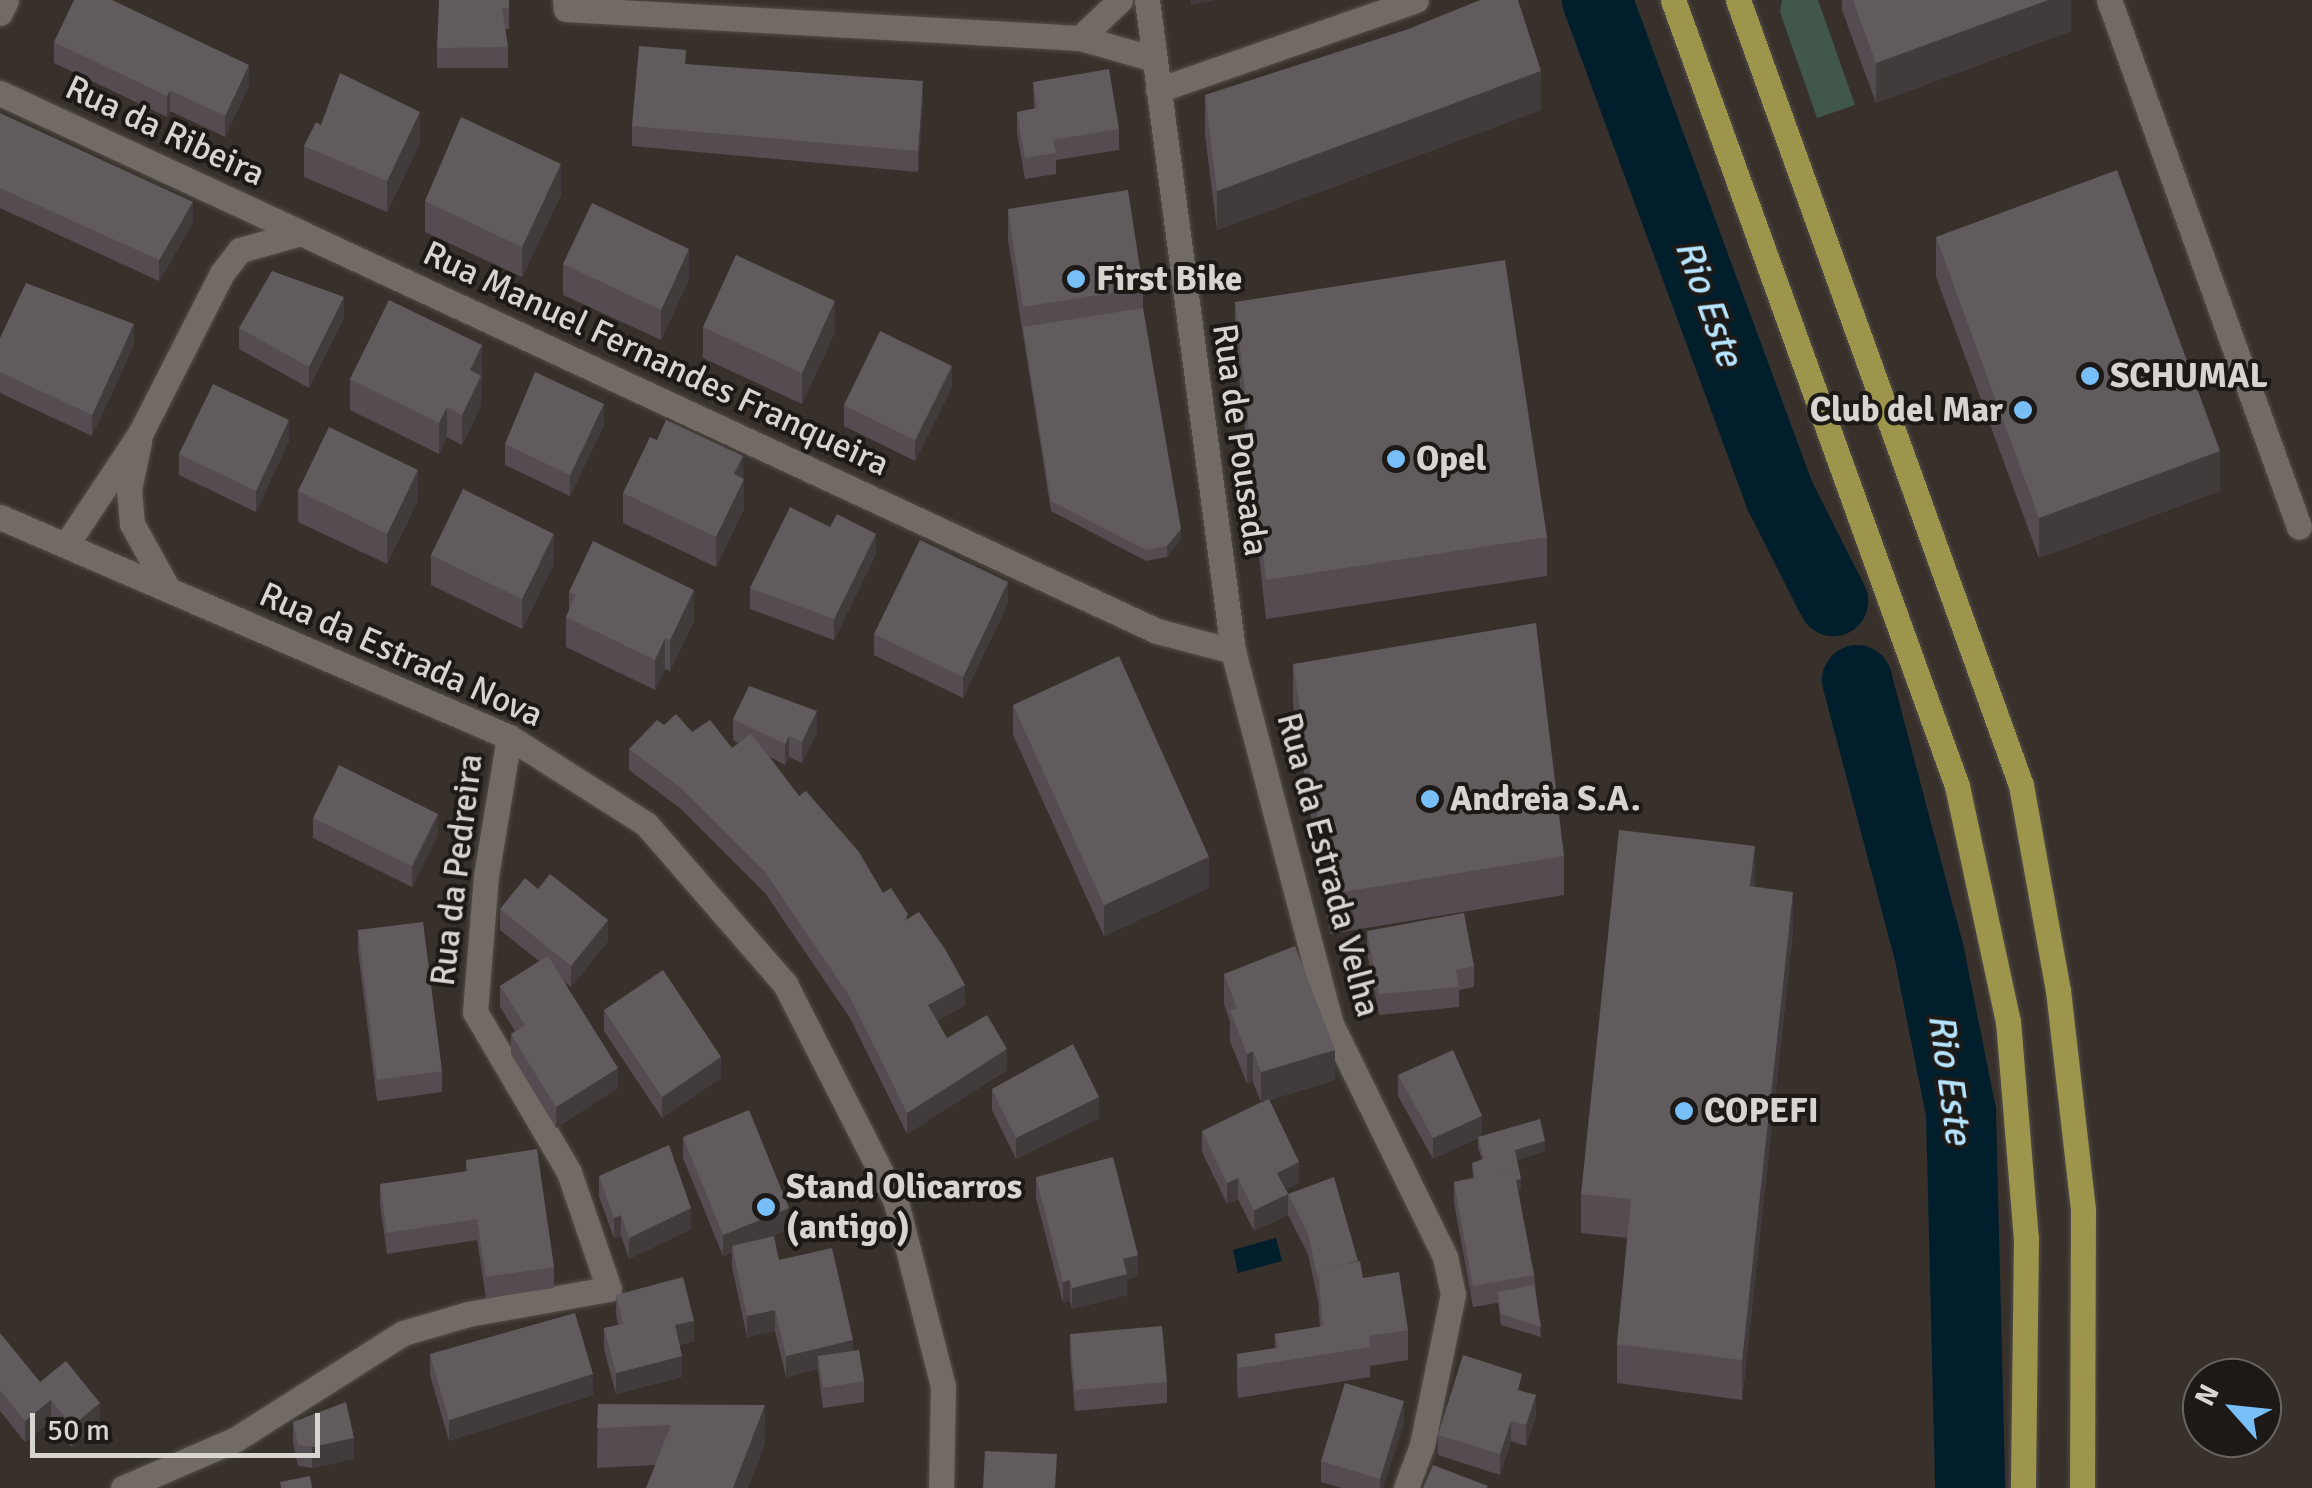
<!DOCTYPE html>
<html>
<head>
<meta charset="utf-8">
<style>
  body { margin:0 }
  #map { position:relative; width:2312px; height:1488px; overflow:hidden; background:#37302b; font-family:Signika,sans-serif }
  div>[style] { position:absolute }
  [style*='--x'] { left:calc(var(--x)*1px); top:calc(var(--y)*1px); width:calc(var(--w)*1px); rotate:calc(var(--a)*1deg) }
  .green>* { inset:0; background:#42574c }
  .water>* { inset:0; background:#001e2c }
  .river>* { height:70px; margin:-35px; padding:0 35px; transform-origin:35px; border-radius:35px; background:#001e2c }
  .roads { filter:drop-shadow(0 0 2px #524d48) drop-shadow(0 0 2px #524d48) }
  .street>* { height:25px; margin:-12.5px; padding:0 12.5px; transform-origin:12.5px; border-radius:12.5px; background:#726a64 }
  .secondary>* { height:25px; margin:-12.5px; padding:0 12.5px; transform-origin:12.5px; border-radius:12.5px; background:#726a64 }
  .primary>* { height:25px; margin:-12.5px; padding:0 12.5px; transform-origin:12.5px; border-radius:12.5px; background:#9c954b }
  .wall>* { inset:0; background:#544c51 }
  .shaded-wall>* { inset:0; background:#423b3c }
  .building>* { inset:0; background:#625b5e }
  .dots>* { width:28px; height:28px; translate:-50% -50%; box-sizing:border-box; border:5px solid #1c1916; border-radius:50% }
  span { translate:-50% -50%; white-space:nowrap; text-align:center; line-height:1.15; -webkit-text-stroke:8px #1c1916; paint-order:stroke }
  .street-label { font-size:35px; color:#d8d4d0 }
  .poi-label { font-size:35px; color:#d8d4d0; font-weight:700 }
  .left { translate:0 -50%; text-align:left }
  .right { translate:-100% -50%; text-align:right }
  .water-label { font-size:38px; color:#b6e4fe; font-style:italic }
  .north { position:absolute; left:2182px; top:1358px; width:100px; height:100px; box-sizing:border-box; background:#1c1916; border:2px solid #676460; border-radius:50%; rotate:297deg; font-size:28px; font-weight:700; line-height:40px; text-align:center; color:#d8d4d0 }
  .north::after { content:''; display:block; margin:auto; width:35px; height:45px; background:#78bff7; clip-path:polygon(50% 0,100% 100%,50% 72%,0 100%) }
  .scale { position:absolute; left:30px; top:1413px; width:290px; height:45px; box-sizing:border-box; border:5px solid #d8d4d0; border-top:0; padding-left:12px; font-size:30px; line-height:35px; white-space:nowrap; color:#d8d4d0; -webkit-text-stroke:8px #1c1916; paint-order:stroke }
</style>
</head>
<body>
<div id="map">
  <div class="green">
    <i style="clip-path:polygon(1782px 0,1818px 0,1855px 105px,1817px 118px,1780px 12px)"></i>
  </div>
  <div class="water">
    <i style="clip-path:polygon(1276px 1238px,1282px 1261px,1238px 1273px,1233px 1250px)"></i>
  </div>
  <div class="river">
    <i style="--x:1597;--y:0;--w:529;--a:69.75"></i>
    <i style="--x:1780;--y:496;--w:118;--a:63.2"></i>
    <i style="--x:1857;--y:680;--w:281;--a:75.2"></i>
    <i style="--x:1929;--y:952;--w:163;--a:78.7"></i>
    <i style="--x:1961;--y:1112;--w:376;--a:88.6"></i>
  </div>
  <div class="roads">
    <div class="street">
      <i style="--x:565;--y:0;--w:9;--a:84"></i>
      <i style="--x:566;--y:9;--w:515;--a:3.23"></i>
      <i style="--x:1080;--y:38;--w:77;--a:15.8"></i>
      <i style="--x:1147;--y:0;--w:657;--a:82.47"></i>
      <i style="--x:1233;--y:651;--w:383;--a:75.3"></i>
      <i style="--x:1330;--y:1022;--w:262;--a:63.9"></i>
      <i style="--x:1445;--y:1257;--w:38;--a:78"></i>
      <i style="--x:1453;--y:1294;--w:154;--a:101.6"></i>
      <i style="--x:1422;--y:1445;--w:46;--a:110.4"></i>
      <i style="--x:2109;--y:0;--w:560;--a:70.17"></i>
      <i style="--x:0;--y:13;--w:14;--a:-65"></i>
      <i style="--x:1080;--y:38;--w:55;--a:-43.5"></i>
      <i style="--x:1158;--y:90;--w:273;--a:-19.2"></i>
      <i style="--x:0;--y:93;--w:332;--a:24.9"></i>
      <i style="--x:139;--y:442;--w:48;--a:102"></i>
      <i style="--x:129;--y:489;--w:35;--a:85"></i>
      <i style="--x:132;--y:524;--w:74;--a:61"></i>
      <i style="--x:66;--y:545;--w:136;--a:-56.4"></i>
      <i style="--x:141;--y:432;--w:178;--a:-63"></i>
      <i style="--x:222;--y:273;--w:29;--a:-52"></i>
      <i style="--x:240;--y:250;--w:63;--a:-15.6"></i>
      <i style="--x:301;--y:233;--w:944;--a:24.94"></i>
      <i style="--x:1157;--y:631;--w:79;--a:14.7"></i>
      <i style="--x:123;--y:1488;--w:123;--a:-23.4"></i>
      <i style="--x:236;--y:1439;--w:198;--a:-32.4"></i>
      <i style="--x:403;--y:1333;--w:68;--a:-16.3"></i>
      <i style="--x:468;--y:1314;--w:143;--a:-10.1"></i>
      <i style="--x:609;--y:1289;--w:124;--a:-108.9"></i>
      <i style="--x:569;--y:1172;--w:186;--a:-120.4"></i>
      <i style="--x:475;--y:1012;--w:136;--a:-85.4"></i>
      <i style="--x:486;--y:876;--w:141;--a:-80.6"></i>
    </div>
    <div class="secondary">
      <i style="--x:0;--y:517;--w:555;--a:23.37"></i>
      <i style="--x:509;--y:737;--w:162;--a:32.4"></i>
      <i style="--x:646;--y:824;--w:212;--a:49"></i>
      <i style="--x:785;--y:984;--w:245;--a:63"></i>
      <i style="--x:896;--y:1202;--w:190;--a:75.7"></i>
      <i style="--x:943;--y:1386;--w:102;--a:91.1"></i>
    </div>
    <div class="primary">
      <i style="--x:1673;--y:0;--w:836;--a:70.13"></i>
      <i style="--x:1957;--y:786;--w:240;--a:77.8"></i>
      <i style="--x:2008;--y:1021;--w:218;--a:85.3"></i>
      <i style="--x:2026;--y:1238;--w:250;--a:90.7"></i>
      <i style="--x:1738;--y:0;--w:834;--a:70.18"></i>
      <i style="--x:2021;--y:785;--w:208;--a:79.8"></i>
      <i style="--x:2058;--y:990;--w:220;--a:83.5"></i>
      <i style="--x:2083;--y:1209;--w:279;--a:90.2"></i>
    </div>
  </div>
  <div class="wall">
    <i style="clip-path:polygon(509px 0,509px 29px,505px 29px,508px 47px,508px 68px,437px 68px,437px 48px)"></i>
    <i style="clip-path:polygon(1842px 0,2071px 0,2071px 31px,1876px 103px,1842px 10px)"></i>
    <i style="clip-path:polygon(1406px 30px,1541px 110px,1217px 230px,1205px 135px,1205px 95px)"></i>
    <i style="clip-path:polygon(54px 42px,249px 85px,225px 137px,170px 111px,167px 117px,54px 63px)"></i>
    <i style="clip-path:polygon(1033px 82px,1119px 129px,1119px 150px,1056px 160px,1056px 174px,1025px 179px,1017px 133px,1017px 112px,1034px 109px)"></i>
    <i style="clip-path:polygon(923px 102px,918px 172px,632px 146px,632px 126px)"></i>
    <i style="clip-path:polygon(0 113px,193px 223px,159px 281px,0 208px)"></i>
    <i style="clip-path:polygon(321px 125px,420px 143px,387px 212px,304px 177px,304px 146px)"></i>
    <i style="clip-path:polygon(561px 195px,522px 277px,425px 232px,425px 201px)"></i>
    <i style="clip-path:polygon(1008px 209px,1143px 288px,1143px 308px,1181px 539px,1167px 557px,1146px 561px,1051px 511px,1008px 240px)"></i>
    <i style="clip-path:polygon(1936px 237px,2220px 491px,2039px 558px,1936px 277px)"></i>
    <i style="clip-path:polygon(563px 264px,689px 279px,661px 340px,563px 295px)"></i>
    <i style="clip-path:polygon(1235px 302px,1547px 537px,1547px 576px,1266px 619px,1235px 341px)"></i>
    <i style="clip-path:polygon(344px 318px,309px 388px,239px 349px,239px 328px)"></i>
    <i style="clip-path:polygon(703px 327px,835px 332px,802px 404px,703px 358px)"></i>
    <i style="clip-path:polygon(0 338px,134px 345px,92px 436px,0 393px)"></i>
    <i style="clip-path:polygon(482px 345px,481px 406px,462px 445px,447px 437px,439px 454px,350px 410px,350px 379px)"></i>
    <i style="clip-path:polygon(952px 387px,915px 461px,844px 426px,844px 405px)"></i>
    <i style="clip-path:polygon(604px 425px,570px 496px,505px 465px,505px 444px)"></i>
    <i style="clip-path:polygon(289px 441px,256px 512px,179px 475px,179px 454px)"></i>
    <i style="clip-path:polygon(743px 478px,744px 509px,716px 567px,623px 523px,623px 493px)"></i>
    <i style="clip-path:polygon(298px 491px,418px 500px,387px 564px,298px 522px)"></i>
    <i style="clip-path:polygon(876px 554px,834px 640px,750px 609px,750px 588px)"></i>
    <i style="clip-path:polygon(431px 555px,554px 564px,522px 629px,431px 585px)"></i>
    <i style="clip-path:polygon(569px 592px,694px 621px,670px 671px,665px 669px,655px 690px,566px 647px,566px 617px,569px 611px)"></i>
    <i style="clip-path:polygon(1008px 603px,963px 698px,874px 655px,874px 634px)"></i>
    <i style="clip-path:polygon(1293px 664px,1564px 856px,1564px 895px,1330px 934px,1293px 704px)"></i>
    <i style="clip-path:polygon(1013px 705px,1209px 888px,1104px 936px,1013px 735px)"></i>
    <i style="clip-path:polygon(733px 719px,817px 732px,802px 763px,789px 757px,785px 765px,770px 757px,799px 796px,883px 893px,908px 919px,965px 1005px,937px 1021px,947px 1038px,1007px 1070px,907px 1134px,850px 1018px,765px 893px,681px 809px,629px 770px,629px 749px,664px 725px,732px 748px,739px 743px,733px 740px)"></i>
    <i style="clip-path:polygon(313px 818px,438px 835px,412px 887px,313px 838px)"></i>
    <i style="clip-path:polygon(1755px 887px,1793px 931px,1742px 1400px,1617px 1383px,1617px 1344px,1628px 1238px,1581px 1233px,1581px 1194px)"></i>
    <i style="clip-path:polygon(500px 909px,608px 941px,571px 987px,564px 981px,618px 1088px,556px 1128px,511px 1054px,511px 1034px,515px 1031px,500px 1007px,500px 986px,539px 961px,500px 930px)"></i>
    <i style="clip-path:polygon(358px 930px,442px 1071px,442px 1092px,377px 1101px,358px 951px)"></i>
    <i style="clip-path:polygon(1367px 931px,1474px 966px,1474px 987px,1459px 990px,1459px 1007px,1379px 1015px,1367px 952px)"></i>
    <i style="clip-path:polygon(1224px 974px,1335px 1080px,1269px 1100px,1299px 1183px,1286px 1189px,1288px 1194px,1408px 1330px,1408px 1360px,1370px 1366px,1370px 1377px,1238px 1398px,1237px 1385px,1237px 1354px,1275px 1348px,1275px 1334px,1320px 1327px,1318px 1300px,1308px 1254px,1288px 1215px,1254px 1231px,1238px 1199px,1227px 1204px,1202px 1152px,1202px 1131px,1261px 1102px,1253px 1082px,1247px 1084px,1230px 1041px,1230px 1022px,1224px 1004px)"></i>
    <i style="clip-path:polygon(604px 1010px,721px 1078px,662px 1118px,604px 1031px)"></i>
    <i style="clip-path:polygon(1398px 1075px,1482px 1136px,1545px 1151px,1517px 1160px,1521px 1189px,1518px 1190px,1534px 1275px,1541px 1337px,1501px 1325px,1498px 1303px,1473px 1307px,1454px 1203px,1454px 1182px,1473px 1178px,1472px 1163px,1482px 1159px,1478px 1148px,1478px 1138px,1433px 1159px,1398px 1096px)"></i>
    <i style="clip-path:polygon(992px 1089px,1099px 1118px,1016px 1159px,992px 1110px)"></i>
    <i style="clip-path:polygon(683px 1137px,789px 1229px,769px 1237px,779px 1260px,853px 1351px,864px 1381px,864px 1402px,823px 1408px,818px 1369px,786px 1377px,775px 1331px,747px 1337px,732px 1267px,732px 1253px,723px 1256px,683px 1158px)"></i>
    <i style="clip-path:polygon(466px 1160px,554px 1267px,554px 1288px,486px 1298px,477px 1240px,387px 1254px,380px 1205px,380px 1184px,466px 1172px)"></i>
    <i style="clip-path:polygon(599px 1176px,691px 1229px,629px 1259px,621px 1236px,614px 1238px,599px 1197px)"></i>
    <i style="clip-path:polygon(1036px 1177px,1138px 1276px,1127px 1279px,1127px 1295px,1072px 1309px,1070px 1301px,1063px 1303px,1036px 1198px)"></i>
    <i style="clip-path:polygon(616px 1295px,694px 1341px,680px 1345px,682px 1377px,616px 1394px,604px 1349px,604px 1328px,618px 1325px,616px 1315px)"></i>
    <i style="clip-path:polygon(0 1333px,40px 1382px,100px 1424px,72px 1447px,51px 1421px,25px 1442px,0 1411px)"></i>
    <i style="clip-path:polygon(1070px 1334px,1167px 1382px,1167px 1403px,1075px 1411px,1070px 1355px)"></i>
    <i style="clip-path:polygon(430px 1354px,593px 1395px,449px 1441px,430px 1375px)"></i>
    <i style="clip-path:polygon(1522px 1391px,1536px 1416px,1526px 1446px,1511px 1441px,1500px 1475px,1438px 1455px,1438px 1435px)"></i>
    <i style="clip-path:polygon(598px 1404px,765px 1444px,655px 1465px,597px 1468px)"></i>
    <i style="clip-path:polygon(293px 1422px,354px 1459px,312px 1468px,298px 1466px,293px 1443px)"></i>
    <i style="clip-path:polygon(1404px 1422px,1383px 1488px,1341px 1488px,1321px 1482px,1321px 1461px)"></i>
  </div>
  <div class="shaded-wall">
    <i style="clip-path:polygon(1191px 0,1215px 0,1191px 5px)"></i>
    <i style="clip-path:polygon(2048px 0,2071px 0,2071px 31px,1876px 103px,1876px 63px)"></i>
    <i style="clip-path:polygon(249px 65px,249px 85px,225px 137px,225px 116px)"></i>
    <i style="clip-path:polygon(1541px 71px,1541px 110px,1217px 230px,1217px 191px)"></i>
    <i style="clip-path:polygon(923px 81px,923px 102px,918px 172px,918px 151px)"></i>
    <i style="clip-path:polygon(170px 90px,170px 111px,167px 117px,167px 96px)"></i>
    <i style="clip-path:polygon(420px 112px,420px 143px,387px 212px,387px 181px)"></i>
    <i style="clip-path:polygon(561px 164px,561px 195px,522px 277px,522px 247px)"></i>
    <i style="clip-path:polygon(193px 202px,193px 223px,159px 281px,159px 260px)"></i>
    <i style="clip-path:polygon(689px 249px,689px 279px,661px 340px,661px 310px)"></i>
    <i style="clip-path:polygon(344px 297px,344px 318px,309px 388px,309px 367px)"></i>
    <i style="clip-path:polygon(835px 301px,835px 332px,802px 404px,802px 373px)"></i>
    <i style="clip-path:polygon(134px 324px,134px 345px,92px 436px,92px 415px)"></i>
    <i style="clip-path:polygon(482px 345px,481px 406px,462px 445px,462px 415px,470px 370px)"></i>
    <i style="clip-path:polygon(952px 366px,952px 387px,915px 461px,915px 440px)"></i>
    <i style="clip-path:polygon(604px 404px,604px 425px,570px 496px,570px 475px)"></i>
    <i style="clip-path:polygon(447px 407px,447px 437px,439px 454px,439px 423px)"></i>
    <i style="clip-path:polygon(289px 420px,289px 441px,256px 512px,256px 491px)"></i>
    <i style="clip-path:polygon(2220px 451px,2220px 491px,2039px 558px,2039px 518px)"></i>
    <i style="clip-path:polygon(743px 456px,744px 509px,716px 567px,716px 537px,734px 474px)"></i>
    <i style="clip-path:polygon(418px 470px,418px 500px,387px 564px,387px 534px)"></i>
    <i style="clip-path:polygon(1181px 529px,1181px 539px,1167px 557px,1167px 546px)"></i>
    <i style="clip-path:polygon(554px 534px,554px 564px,522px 629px,522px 599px)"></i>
    <i style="clip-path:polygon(876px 534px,876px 554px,834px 640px,834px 619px)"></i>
    <i style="clip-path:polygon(1008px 582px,1008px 603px,963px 698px,963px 677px)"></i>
    <i style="clip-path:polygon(694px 590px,694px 621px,670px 671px,670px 640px)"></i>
    <i style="clip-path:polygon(665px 638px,665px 669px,655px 690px,655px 660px)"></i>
    <i style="clip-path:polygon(817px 711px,817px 732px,802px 763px,802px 742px)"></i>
    <i style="clip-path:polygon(789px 736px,789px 757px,785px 765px,785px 744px)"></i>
    <i style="clip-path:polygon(438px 814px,438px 835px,412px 887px,412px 866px)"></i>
    <i style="clip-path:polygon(1755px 846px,1755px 886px,1750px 925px,1750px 886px)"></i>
    <i style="clip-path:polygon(1209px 857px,1209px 888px,1104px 936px,1104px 905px)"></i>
    <i style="clip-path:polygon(1793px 892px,1793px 931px,1742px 1400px,1742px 1360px)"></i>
    <i style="clip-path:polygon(608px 920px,608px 941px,571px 987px,571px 966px)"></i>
    <i style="clip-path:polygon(965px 985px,965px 1005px,928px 1026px,928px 1005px)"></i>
    <i style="clip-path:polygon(1007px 1049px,1007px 1070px,907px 1134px,907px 1113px)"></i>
    <i style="clip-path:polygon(1335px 1050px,1335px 1080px,1261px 1103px,1261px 1072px)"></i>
    <i style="clip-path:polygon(1253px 1051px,1253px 1082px,1247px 1084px,1247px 1054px)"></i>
    <i style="clip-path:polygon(721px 1057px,721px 1078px,662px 1118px,662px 1097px)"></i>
    <i style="clip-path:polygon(618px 1068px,618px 1088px,556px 1128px,556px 1107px)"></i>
    <i style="clip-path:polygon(1099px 1097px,1099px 1118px,1016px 1159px,1016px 1138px)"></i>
    <i style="clip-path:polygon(1482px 1116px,1482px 1136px,1433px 1159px,1433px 1138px)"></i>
    <i style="clip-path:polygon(1545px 1141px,1545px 1151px,1515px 1161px,1515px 1150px)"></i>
    <i style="clip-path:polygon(1299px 1162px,1299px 1183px,1277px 1194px,1277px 1173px)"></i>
    <i style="clip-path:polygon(1238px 1178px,1238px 1199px,1227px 1204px,1227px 1183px)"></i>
    <i style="clip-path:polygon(1521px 1179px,1521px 1189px,1477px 1198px,1477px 1188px)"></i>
    <i style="clip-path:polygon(1288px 1194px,1288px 1215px,1254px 1231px,1254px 1210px)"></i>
    <i style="clip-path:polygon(691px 1208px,691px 1229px,629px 1259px,629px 1238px)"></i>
    <i style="clip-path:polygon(789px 1208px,789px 1229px,733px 1252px,732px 1246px,732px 1253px,723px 1256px,723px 1235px)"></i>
    <i style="clip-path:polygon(621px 1215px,621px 1236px,614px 1238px,614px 1218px)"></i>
    <i style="clip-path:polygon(1138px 1255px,1138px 1276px,1127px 1279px,1127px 1295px,1072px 1309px,1072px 1288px,1123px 1259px)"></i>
    <i style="clip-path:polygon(1070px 1280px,1070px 1301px,1063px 1303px,1063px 1282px)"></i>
    <i style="clip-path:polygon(775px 1310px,775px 1331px,747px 1337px,747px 1316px)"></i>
    <i style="clip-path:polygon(694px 1321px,694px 1341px,675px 1346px,675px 1325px)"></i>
    <i style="clip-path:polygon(853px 1340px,853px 1361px,818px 1356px,818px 1369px,786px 1377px,786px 1356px)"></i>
    <i style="clip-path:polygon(682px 1356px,682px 1377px,616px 1394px,616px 1373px)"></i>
    <i style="clip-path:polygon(593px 1374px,593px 1395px,449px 1441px,449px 1420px)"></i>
    <i style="clip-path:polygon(1536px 1395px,1536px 1416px,1526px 1446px,1526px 1425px)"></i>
    <i style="clip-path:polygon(51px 1400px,51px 1421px,25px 1442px,25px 1421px)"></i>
    <i style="clip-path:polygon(1404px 1401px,1404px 1422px,1383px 1488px,1380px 1488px,1380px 1479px)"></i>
    <i style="clip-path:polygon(100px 1403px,100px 1424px,72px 1447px,72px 1426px)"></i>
    <i style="clip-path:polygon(765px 1405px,765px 1444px,748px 1488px,733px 1488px)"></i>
    <i style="clip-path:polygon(1511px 1421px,1511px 1441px,1500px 1475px,1500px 1454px)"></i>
    <i style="clip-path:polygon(354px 1438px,354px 1459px,312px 1468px,312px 1447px)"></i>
  </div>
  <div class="building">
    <i style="clip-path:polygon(74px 0,112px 0,249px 65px,225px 116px,170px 90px,167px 96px,54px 42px)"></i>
    <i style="clip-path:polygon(439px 0,509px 0,509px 8px,502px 8px,508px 47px,437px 48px)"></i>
    <i style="clip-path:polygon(1480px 0,1518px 0,1541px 71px,1217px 191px,1205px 95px,1406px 30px)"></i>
    <i style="clip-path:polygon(1853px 0,2048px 0,1876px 63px)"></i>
    <i style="clip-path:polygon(639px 46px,686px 50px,685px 64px,923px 81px,918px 151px,632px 126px)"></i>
    <i style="clip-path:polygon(1109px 69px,1119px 129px,1053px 140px,1056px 153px,1025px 158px,1017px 112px,1037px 108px,1033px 82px)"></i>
    <i style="clip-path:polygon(340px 73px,420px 112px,387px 181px,304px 146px,316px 122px,321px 125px)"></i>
    <i style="clip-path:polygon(0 113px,193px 202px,159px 260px,0 188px)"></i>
    <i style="clip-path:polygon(461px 117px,561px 164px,522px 247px,425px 201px)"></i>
    <i style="clip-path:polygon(2117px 170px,2220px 451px,2039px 518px,1936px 237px)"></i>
    <i style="clip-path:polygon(1128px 190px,1143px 288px,1023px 307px,1008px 209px)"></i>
    <i style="clip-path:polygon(592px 203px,689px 249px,661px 310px,563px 264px)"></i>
    <i style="clip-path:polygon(736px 255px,835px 301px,802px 373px,703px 327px)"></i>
    <i style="clip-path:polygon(1505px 260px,1547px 537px,1266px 580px,1235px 302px)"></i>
    <i style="clip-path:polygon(272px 271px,344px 297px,309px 367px,239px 328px)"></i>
    <i style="clip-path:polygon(26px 283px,134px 324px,92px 415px,0 372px,0 338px)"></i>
    <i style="clip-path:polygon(389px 300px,482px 345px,470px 370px,481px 376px,462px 415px,447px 407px,439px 423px,350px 379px)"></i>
    <i style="clip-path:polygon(1143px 308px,1181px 529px,1167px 546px,1146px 550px,1051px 501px,1023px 327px)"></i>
    <i style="clip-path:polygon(880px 331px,952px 366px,915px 440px,844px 405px)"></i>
    <i style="clip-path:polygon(535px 372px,604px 404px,570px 475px,505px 444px)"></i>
    <i style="clip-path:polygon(213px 384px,289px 420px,256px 491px,179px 454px)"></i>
    <i style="clip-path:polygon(666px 420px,743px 456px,734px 474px,744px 479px,716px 537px,623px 493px,650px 437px,657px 440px)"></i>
    <i style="clip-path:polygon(329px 427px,418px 470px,387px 534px,298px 491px)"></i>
    <i style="clip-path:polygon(463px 489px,554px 534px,522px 599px,431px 555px)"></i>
    <i style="clip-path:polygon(790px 507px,830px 527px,837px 514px,876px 534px,834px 619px,750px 588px)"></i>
    <i style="clip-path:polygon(920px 540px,1008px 582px,963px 677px,874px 634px)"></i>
    <i style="clip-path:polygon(593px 541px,694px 590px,670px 640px,665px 638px,655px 660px,566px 617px,576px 595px,569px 592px)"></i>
    <i style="clip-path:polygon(1536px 623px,1564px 856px,1330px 894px,1293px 664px)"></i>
    <i style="clip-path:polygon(1119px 656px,1209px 857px,1104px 905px,1013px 705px)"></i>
    <i style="clip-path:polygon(749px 686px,817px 711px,802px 742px,789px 736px,785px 744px,733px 719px)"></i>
    <i style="clip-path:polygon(676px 714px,692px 732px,710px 720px,732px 748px,751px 734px,799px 796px,806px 791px,859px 852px,883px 893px,891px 888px,908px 914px,903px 922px,919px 912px,945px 949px,965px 985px,928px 1005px,947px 1038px,987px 1015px,1007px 1049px,907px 1113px,850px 997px,765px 872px,681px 788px,629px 749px,657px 720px,664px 725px)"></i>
    <i style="clip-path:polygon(339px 765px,438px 814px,412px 866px,313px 818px)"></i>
    <i style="clip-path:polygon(1619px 830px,1755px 846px,1750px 886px,1793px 892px,1742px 1360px,1617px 1344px,1631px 1199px,1581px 1194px)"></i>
    <i style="clip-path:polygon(550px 874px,608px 920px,571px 966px,500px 909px,525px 878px,538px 889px)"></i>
    <i style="clip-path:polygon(1464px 913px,1474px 966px,1456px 970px,1459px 987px,1379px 994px,1367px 931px)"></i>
    <i style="clip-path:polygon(423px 922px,442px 1071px,377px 1080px,358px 930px)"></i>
    <i style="clip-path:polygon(1295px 946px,1335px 1050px,1261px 1072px,1253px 1051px,1247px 1054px,1230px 1010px,1237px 1008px,1224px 974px)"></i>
    <i style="clip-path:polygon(548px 956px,618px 1068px,556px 1107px,511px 1034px,525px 1025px,500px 986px)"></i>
    <i style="clip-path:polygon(663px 970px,721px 1057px,662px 1097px,604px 1010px)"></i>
    <i style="clip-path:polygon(1073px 1044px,1099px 1097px,1016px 1138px,992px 1089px)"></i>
    <i style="clip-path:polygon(1453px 1050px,1482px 1116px,1433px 1138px,1398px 1075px)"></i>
    <i style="clip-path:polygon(1269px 1099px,1299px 1162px,1277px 1173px,1288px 1194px,1254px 1210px,1238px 1178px,1227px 1183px,1202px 1131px)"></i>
    <i style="clip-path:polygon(749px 1110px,789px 1208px,723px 1235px,683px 1137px)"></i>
    <i style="clip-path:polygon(1540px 1119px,1545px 1141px,1515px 1150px,1521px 1179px,1516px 1180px,1514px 1170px,1475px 1178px,1472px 1163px,1484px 1159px,1478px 1137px)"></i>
    <i style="clip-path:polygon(669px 1145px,691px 1208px,629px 1238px,621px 1215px,614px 1218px,599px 1176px)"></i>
    <i style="clip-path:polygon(537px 1149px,554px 1267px,486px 1277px,477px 1219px,387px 1233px,380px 1184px,468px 1171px,466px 1160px)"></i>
    <i style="clip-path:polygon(1113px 1157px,1138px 1255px,1123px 1259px,1127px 1274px,1072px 1288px,1070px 1280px,1063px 1282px,1036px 1177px)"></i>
    <i style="clip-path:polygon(1514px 1170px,1534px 1275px,1473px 1286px,1454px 1182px)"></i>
    <i style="clip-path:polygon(1334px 1177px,1358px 1261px,1318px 1270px,1318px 1279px,1308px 1233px,1288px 1194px)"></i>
    <i style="clip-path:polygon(774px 1236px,779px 1260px,832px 1248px,853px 1340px,786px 1356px,775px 1310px,747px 1316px,732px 1246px)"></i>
    <i style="clip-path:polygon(1360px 1261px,1363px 1278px,1399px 1272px,1408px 1330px,1369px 1336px,1370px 1347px,1238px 1368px,1237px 1354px,1278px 1348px,1275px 1334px,1323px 1326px,1318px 1270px)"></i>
    <i style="clip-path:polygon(683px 1277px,694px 1321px,675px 1325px,682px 1356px,616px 1373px,604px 1328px,623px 1324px,616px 1295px)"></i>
    <i style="clip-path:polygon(1534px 1285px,1541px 1327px,1501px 1314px,1498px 1292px)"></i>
    <i style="clip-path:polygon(575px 1313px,593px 1374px,449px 1420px,430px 1354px)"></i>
    <i style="clip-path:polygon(1162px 1326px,1167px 1382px,1075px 1390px,1070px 1334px)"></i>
    <i style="clip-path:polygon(0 1333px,40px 1382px,66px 1361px,100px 1403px,72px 1426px,51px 1400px,25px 1421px,0 1390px)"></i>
    <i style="clip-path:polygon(859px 1350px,864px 1381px,823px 1388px,818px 1356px)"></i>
    <i style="clip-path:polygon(1463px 1355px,1522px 1374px,1518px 1390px,1536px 1395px,1526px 1425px,1511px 1421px,1500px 1454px,1438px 1435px)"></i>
    <i style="clip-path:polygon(1345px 1383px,1404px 1401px,1380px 1479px,1321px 1461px)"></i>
    <i style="clip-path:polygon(346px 1402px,354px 1438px,312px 1447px,298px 1445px,293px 1422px)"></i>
    <i style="clip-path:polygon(598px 1404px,765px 1405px,733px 1488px,646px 1488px,671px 1425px,597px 1428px)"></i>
    <i style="clip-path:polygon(985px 1451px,1057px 1454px,1055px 1488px,983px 1488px)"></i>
    <i style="clip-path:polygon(1433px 1465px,1488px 1486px,1487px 1488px,1423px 1488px)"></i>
    <i style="clip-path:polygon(310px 1476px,312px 1488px,281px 1488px,280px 1482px)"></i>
  </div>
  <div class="dots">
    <i style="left:1076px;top:279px;background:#78bff7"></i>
    <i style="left:2090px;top:376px;background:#78bff7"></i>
    <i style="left:2023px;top:410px;background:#78bff7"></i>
    <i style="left:1396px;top:459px;background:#78bff7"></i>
    <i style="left:1430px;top:799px;background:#78bff7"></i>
    <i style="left:1684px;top:1111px;background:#78bff7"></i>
    <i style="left:766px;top:1207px;background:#78bff7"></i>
  </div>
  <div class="street-label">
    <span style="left:165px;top:131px;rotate:25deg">Rua da Ribeira</span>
    <span style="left:656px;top:359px;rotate:25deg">Rua Manuel Fernandes Franqueira</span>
    <span style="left:1240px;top:440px;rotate:82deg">Rua de Pousada</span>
    <span style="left:401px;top:655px;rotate:24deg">Rua da Estrada Nova</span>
    <span style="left:1328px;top:865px;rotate:75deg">Rua da Estrada Velha</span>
    <span style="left:457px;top:870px;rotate:-83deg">Rua da Pedreira</span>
  </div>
  <div class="poi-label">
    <span class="left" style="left:1096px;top:279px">First Bike</span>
    <span class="left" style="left:2110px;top:376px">SCHUMAL</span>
    <span class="right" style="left:2003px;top:410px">Club del Mar</span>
    <span class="left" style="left:1416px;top:459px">Opel</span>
    <span class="left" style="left:1450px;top:799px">Andreia S.A.</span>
    <span class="left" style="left:1704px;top:1111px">COPEFI</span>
    <span class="left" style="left:786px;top:1207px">Stand Olicarros<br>(antigo)</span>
  </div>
  <div class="water-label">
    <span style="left:1709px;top:303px;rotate:70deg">Rio Este</span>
    <span style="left:1950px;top:1079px;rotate:82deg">Rio Este</span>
  </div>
  <div class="north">N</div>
  <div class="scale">50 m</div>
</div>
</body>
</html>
